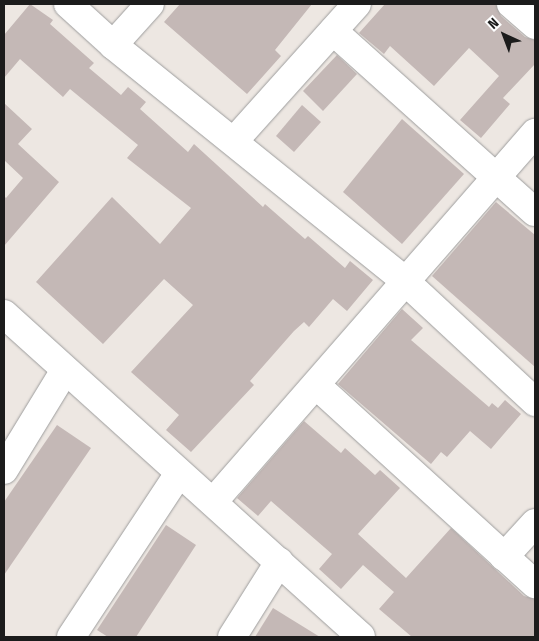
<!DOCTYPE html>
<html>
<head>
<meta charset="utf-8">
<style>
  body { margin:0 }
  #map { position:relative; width:539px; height:641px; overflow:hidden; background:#ede7e2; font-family:"Fira Sans Condensed",sans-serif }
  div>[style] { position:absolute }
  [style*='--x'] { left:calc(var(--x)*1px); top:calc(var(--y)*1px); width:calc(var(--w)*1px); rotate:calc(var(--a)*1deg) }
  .building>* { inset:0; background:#c4b8b6 }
  .roads { filter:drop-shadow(0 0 1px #9d9d9d) drop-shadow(0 0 1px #9d9d9d) }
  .minor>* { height:28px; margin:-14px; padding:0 14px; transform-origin:14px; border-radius:14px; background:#fff }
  span { translate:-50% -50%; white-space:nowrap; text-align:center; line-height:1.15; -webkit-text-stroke:4px #fff; paint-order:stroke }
  .frame { position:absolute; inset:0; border:5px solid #1c1c1c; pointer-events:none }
  .north { position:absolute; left:479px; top:10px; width:50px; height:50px; -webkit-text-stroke:4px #fff; paint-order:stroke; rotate:317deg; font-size:14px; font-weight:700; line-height:20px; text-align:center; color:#1c1c1c }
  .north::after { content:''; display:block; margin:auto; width:18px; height:22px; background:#1c1c1c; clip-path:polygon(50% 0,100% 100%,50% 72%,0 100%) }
</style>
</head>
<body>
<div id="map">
  <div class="building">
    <i style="clip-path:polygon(30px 4px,53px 20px,50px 24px,94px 63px,89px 68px,121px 95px,128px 87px,146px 102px,140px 109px,188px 152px,194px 144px,263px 207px,265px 204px,305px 239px,308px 236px,345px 268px,350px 261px,373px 280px,347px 311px,333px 299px,309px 327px,304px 322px,294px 331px,250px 381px,254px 385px,191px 452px,166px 430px,179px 415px,131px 372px,193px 305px,164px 279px,103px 344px,36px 282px,112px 197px,160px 244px,191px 208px,127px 158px,138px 145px,70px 89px,63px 97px,20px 59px,4px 78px,4px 35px)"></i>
    <i style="clip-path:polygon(180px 4px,312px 4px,275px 50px,281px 56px,247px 94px,164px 22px)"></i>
    <i style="clip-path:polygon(385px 4px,496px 4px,501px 16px,525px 37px,535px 40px,535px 64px,503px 98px,510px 104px,481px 138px,460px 120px,499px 76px,469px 48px,434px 86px,390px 46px,384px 54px,359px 33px)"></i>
    <i style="clip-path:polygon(337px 55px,357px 74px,323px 111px,303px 91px)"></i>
    <i style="clip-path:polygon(4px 103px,32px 129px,18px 144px,59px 182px,4px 246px,4px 196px,6px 198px,23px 178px,4px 160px)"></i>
    <i style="clip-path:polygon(302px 105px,321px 122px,294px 152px,276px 136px)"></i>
    <i style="clip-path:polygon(402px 119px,464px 174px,402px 244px,343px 192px)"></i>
    <i style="clip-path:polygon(496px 202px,535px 235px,535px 367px,432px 276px)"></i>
    <i style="clip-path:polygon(402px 309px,423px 328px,411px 340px,489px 407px,492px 403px,498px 408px,505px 400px,521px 414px,491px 449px,470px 431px,447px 457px,441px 452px,431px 464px,338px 384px)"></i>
    <i style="clip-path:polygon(304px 421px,341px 453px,345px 448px,375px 475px,380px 470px,400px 488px,358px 534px,406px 578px,451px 528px,524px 596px,535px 599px,535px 637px,412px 637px,379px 609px,394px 592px,363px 565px,341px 589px,319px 569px,332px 554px,271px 501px,258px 516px,237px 498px)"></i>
    <i style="clip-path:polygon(57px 425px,91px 448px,4px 575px,4px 502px)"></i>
    <i style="clip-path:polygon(166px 525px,196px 545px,136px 637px,108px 637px,97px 630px)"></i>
    <i style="clip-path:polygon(273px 608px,320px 637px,255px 637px)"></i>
  </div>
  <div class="roads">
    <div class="minor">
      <i style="--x:68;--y:4;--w:61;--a:42.3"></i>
      <i style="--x:113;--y:45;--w:375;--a:38.9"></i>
      <i style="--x:405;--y:281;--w:178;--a:42.9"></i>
      <i style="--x:511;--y:4;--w:32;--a:41"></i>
      <i style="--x:333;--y:31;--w:271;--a:41.9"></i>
      <i style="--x:113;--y:45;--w:55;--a:-47.9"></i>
      <i style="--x:234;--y:141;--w:184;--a:-48.1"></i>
      <i style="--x:4;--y:314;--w:481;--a:42.1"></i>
      <i style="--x:316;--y:385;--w:296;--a:42.3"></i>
      <i style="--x:4;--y:470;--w:117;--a:-58.6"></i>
      <i style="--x:213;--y:502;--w:490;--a:-48.9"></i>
      <i style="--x:504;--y:557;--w:46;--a:-47.6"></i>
      <i style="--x:71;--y:637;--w:196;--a:-56.6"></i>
      <i style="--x:232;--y:637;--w:89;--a:-57.9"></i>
    </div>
  </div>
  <div class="frame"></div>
  <div class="north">N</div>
</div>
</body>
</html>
